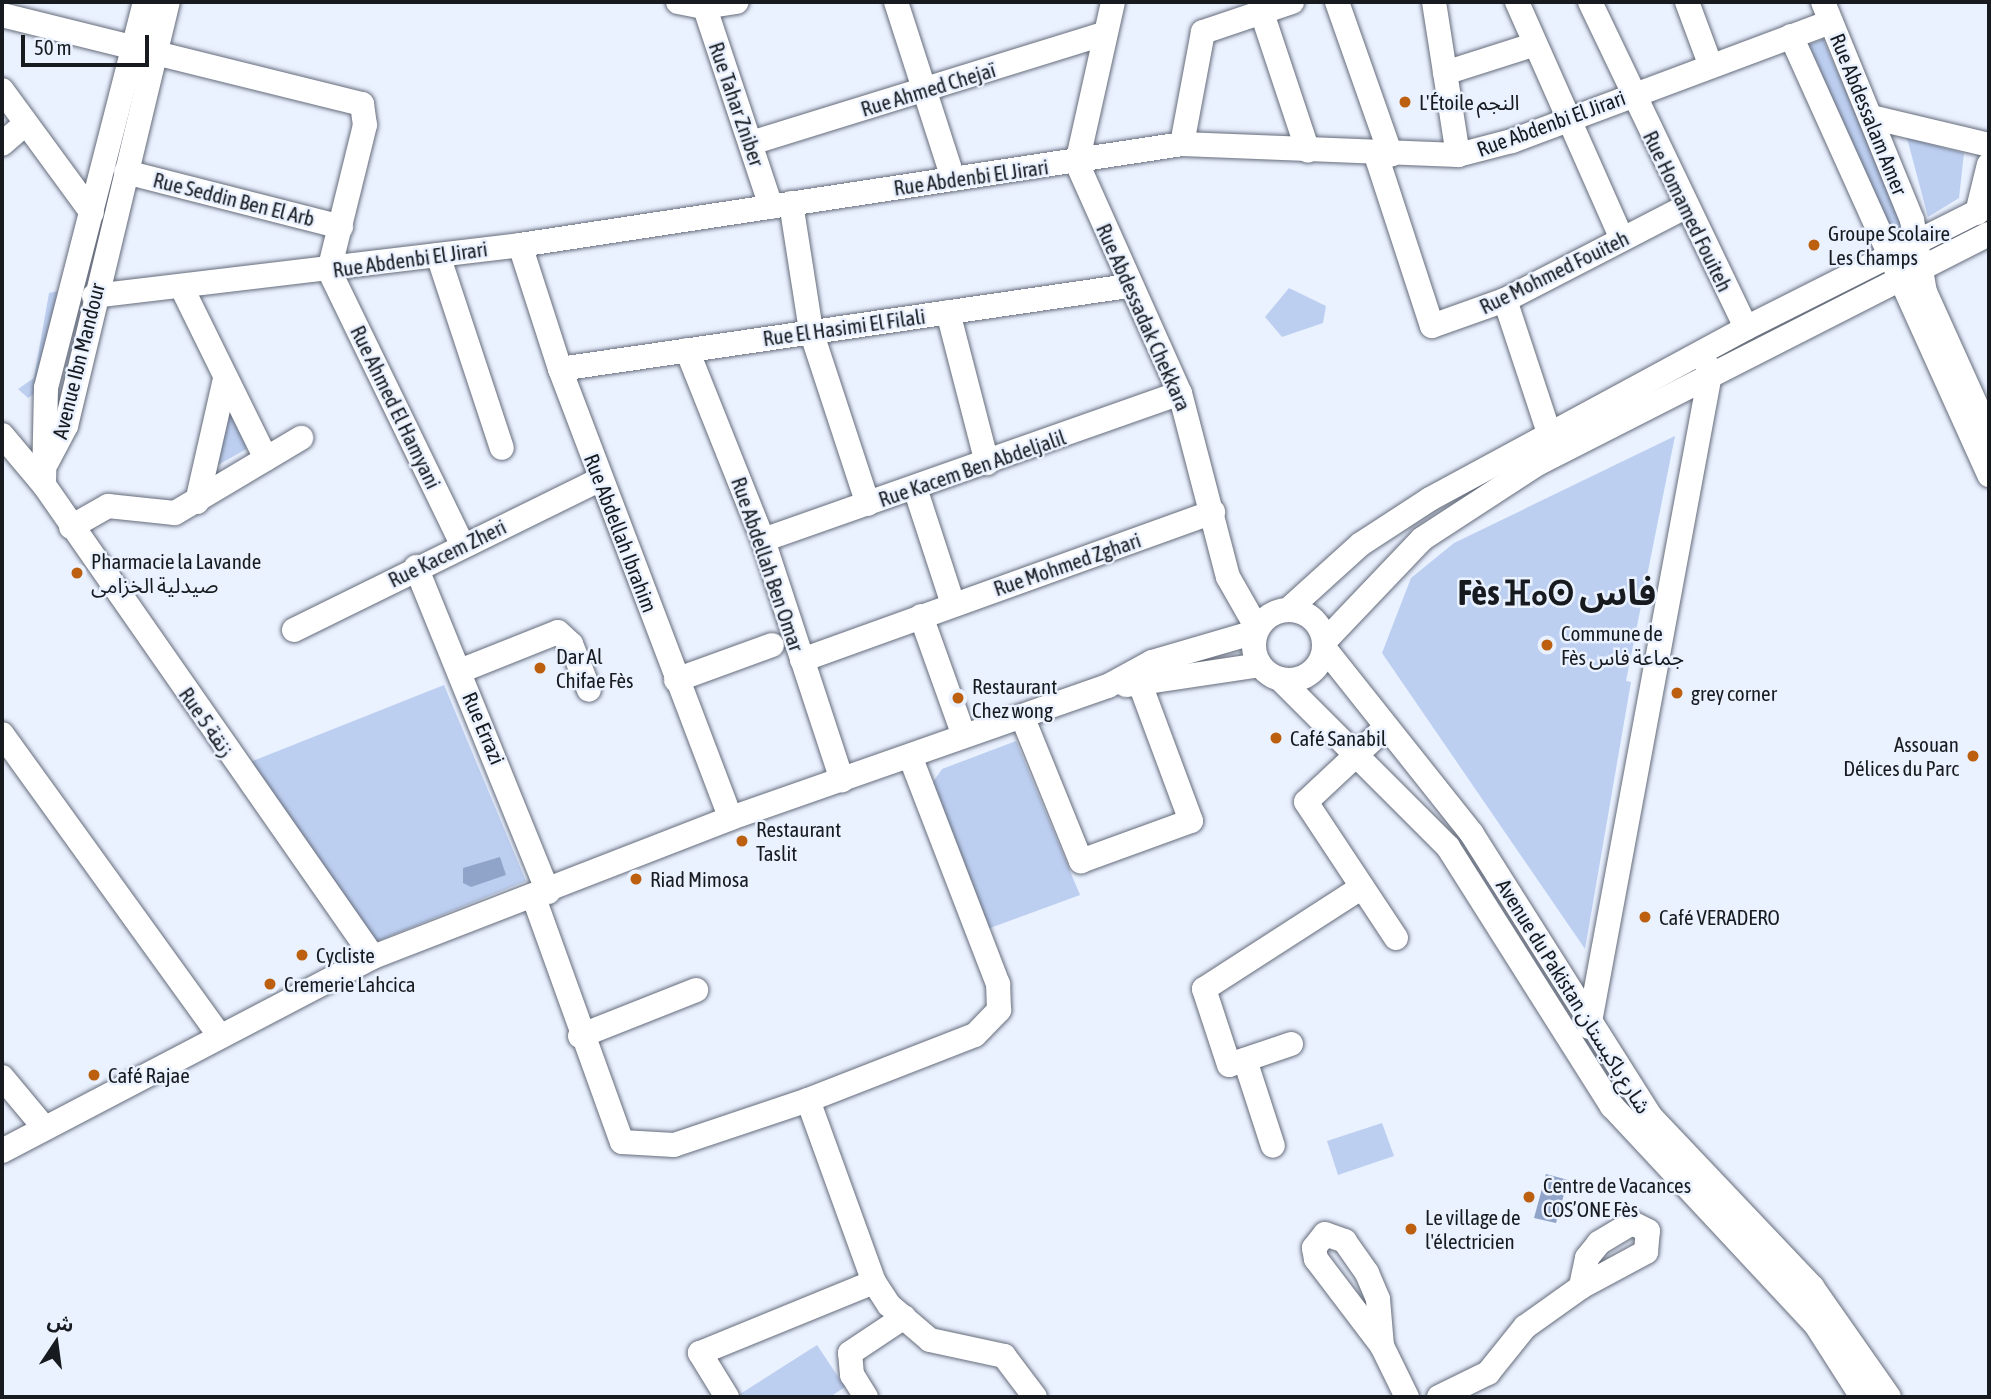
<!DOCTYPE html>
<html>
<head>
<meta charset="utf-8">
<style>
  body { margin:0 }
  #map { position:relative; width:1991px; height:1399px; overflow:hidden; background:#eaf1ff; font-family:"Asap Condensed","Noto Sans Arabic","Noto Sans Tifinagh",sans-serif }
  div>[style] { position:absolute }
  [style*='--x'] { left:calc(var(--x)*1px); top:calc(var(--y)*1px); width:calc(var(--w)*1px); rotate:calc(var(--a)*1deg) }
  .green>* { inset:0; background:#bdcff1 }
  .water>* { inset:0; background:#90a3c8 }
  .roads { filter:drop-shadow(0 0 2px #656c7b) drop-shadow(0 0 2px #656c7b) }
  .minor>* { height:24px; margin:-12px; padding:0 12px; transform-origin:12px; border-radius:12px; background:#fff }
  .minor>.ring { margin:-12px; padding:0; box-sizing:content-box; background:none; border:24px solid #fff; border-radius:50% }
  .dots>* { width:19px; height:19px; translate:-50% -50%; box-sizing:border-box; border:4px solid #eaf1ff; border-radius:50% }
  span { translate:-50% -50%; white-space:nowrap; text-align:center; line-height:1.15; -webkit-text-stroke:5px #eaf1ff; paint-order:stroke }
  .street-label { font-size:21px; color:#171a1f }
  .poi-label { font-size:21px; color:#171a1f }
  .left { translate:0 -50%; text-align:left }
  .right { translate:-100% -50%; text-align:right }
  .town-label { font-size:35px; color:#171a1f; font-weight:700 }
  .frame { position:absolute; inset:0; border:4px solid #171a1f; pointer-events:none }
  .north { position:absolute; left:21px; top:1308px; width:70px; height:70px; -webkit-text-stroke:5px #eaf1ff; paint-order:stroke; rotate:13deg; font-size:19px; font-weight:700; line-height:28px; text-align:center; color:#171a1f }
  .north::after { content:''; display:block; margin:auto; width:24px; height:32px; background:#171a1f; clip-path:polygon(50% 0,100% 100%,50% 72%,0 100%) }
  .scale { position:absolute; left:21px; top:35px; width:128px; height:32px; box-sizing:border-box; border:4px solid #171a1f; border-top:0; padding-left:9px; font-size:21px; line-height:24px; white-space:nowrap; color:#171a1f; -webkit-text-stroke:5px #eaf1ff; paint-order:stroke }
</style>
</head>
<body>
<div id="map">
  <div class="green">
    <i style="clip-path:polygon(1823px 39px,1907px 231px,1893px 237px,1809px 45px)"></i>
    <i style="clip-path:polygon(1907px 138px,1964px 153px,1959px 198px,1928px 217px)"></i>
    <i style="clip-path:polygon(1289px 288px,1326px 306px,1323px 323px,1282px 337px,1265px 317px)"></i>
    <i style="clip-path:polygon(58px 291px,34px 394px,28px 398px,18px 389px,34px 378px,49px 293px)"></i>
    <i style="clip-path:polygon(231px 410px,250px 447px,216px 466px)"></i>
    <i style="clip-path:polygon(1675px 436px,1626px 681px,1631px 682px,1585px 949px,1382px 653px,1411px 578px,1454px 543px)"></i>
    <i style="clip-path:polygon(444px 685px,526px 881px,373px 943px,245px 764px)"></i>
    <i style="clip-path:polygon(1016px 741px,1080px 895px,982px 931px,933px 782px,942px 769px)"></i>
    <i style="clip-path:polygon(1382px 1123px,1394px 1156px,1338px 1175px,1327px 1141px)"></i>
    <i style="clip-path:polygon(817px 1345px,845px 1387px,830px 1397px,737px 1396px)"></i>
  </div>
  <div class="water">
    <i style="clip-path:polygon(500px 857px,506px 875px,471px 887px,463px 883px,463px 868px)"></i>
    <i style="clip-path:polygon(1546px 1174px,1568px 1180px,1556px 1223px,1534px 1218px)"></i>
  </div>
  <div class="roads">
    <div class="minor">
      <i style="--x:145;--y:2;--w:398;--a:104.4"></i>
      <i style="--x:46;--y:388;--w:97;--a:91.2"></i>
      <i style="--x:44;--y:485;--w:575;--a:55.12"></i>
      <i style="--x:678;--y:2;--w:26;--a:11"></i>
      <i style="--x:704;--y:7;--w:33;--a:-9"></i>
      <i style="--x:703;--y:2;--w:216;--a:71.6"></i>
      <i style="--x:896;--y:2;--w:186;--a:72.1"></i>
      <i style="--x:1113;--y:2;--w:165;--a:102.6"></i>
      <i style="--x:1077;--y:163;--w:252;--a:65.9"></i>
      <i style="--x:1180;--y:393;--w:190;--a:75.4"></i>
      <i style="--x:1228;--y:577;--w:59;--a:60.4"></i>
      <i style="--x:1337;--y:2;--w:162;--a:70.6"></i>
      <i style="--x:1434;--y:2;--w:155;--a:81.1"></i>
      <i style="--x:1517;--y:2;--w:259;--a:66.1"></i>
      <i style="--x:1590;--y:2;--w:361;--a:64.4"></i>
      <i style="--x:1687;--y:2;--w:66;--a:69.6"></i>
      <i style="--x:1823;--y:2;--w:235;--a:67.8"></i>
      <i style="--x:1912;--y:220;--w:73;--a:79.8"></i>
      <i style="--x:1925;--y:292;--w:156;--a:65.7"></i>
      <i style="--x:1262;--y:13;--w:145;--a:71.6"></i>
      <i style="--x:2;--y:15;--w:371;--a:13.9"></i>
      <i style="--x:362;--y:104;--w:21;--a:82"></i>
      <i style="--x:365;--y:125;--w:149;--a:103.9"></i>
      <i style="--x:329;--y:270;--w:305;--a:64.1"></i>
      <i style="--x:1791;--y:36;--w:482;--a:65.7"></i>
      <i style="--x:1445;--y:73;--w:92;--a:-17.7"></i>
      <i style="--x:2;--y:90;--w:152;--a:53.8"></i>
      <i style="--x:1871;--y:117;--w:121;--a:13.3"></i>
      <i style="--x:751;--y:143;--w:369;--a:-17.2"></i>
      <i style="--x:2;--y:144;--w:29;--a:-41"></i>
      <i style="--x:1182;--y:144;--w:114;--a:-79.4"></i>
      <i style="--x:1203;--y:32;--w:94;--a:-18.6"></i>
      <i style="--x:1376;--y:155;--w:180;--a:71.9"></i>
      <i style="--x:1432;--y:326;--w:77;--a:-19.6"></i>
      <i style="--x:1505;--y:300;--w:203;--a:-27.3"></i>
      <i style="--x:126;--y:172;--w:222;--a:14.3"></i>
      <i style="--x:791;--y:203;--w:130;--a:81.1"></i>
      <i style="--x:811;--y:331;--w:182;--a:71.8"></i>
      <i style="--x:1977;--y:213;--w:50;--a:-76.2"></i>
      <i style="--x:520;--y:245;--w:130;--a:72.1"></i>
      <i style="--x:560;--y:369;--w:480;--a:69.2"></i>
      <i style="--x:438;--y:255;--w:203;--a:71.7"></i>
      <i style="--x:183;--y:290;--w:188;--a:63.8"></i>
      <i style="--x:94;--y:296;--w:429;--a:-6.8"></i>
      <i style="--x:520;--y:245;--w:670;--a:-8.67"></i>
      <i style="--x:1182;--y:144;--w:276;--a:2.3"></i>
      <i style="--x:1458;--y:155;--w:56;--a:-14.5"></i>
      <i style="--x:1512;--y:141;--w:340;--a:-20.5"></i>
      <i style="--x:1505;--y:300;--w:140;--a:71.7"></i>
      <i style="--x:948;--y:312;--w:156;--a:75.5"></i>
      <i style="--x:687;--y:350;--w:205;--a:68.2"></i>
      <i style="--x:763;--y:540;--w:253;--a:71.8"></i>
      <i style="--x:560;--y:369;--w:574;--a:-8.31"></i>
      <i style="--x:2;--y:435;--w:65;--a:50"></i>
      <i style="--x:47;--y:462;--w:41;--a:-62.2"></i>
      <i style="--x:66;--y:426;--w:436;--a:-76.5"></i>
      <i style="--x:915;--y:488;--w:122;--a:71.9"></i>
      <i style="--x:197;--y:502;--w:126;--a:-77.2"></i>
      <i style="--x:71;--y:527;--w:43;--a:-29.6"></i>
      <i style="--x:108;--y:506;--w:67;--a:6"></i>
      <i style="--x:175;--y:513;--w:147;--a:-30.8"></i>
      <i style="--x:763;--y:540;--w:442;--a:-19.4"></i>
      <i style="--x:416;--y:567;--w:351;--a:67.9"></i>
      <i style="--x:1289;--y:609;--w:97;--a:-42.1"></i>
      <i style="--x:1361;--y:544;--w:82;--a:-33.1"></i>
      <i style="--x:1430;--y:499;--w:359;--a:-28.4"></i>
      <i style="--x:1746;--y:328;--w:272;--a:-26.7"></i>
      <i class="ring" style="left:1254px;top:610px;width:46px;height:46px"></i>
      <i style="--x:921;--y:616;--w:127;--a:70.3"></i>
      <i style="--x:294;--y:630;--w:342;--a:-26.2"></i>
      <i style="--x:1324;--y:642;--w:142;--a:-46.4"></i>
      <i style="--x:1422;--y:539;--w:137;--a:-33.1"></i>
      <i style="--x:1537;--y:464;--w:507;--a:-26.97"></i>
      <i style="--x:1325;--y:649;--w:236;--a:51.5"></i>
      <i style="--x:1472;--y:834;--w:333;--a:57.7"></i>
      <i style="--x:1650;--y:1116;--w:236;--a:46.5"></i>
      <i style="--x:1812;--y:1287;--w:134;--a:55"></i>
      <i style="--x:802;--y:660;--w:437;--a:-19.8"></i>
      <i style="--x:460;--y:671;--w:105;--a:-21.7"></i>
      <i style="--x:558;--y:632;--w:18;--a:43"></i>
      <i style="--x:571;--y:644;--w:49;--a:68.6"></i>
      <i style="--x:1280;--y:679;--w:238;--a:45"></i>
      <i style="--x:1448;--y:847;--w:307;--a:57.7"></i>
      <i style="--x:1612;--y:1106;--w:299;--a:47"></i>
      <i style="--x:1816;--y:1325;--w:85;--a:57.4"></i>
      <i style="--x:676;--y:680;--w:102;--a:-20"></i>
      <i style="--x:1126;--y:685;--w:135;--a:-8.5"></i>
      <i style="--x:1022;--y:716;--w:157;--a:67.9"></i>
      <i style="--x:1081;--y:861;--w:117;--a:-20"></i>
      <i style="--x:1191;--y:821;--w:146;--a:-110.4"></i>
      <i style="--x:1385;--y:728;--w:108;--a:136.9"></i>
      <i style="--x:1306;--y:802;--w:163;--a:56.5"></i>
      <i style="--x:2;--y:734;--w:369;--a:54.2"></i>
      <i style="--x:534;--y:898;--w:259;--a:70.2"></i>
      <i style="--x:622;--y:1142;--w:52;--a:3.3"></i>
      <i style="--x:674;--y:1145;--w:141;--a:-18.6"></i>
      <i style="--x:808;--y:1100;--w:179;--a:-21.3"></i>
      <i style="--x:975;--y:1035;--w:35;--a:-46"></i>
      <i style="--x:999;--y:1010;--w:26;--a:-92"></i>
      <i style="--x:998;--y:984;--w:244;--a:-111.1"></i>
      <i style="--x:1589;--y:1027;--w:664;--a:-79.5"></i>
      <i style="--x:1710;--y:374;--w:9;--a:-108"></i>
      <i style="--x:580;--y:1036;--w:125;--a:-21.6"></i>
      <i style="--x:1291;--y:1044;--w:65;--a:161.3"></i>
      <i style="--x:1229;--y:1065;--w:80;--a:-108.2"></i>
      <i style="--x:1204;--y:989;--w:188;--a:-32.8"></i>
      <i style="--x:1245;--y:1060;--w:90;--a:72"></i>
      <i style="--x:2;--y:1077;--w:64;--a:50.1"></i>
      <i style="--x:808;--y:1100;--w:194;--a:70.1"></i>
      <i style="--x:874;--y:1282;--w:27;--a:57"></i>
      <i style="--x:889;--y:1305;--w:54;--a:40.5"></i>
      <i style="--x:930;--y:1340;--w:76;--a:12.2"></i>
      <i style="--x:1004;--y:1356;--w:51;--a:52.9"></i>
      <i style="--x:2;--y:1151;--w:419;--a:-27.6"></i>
      <i style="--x:373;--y:957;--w:384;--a:-21.2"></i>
      <i style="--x:731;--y:818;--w:399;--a:-19.3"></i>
      <i style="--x:1108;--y:686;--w:50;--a:-28.6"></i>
      <i style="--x:1152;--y:662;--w:107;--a:-16.2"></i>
      <i style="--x:1382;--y:1346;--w:47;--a:-94.9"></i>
      <i style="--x:1378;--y:1299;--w:28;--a:-113"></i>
      <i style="--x:1367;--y:1273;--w:39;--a:-125"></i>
      <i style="--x:1345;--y:1241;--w:21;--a:-161"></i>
      <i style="--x:1325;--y:1234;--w:18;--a:128"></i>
      <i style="--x:1314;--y:1248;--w:11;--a:80"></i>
      <i style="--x:1316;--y:1259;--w:109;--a:52.8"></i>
      <i style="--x:1382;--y:1346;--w:57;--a:63.9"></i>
      <i style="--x:727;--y:1397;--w:52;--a:-121.5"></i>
      <i style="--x:700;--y:1353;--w:188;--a:-22.2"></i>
      <i style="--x:866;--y:1397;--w:26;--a:-122"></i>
      <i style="--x:852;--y:1375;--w:22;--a:-95"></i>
      <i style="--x:850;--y:1353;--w:65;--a:-33.7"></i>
      <i style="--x:1439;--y:1397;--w:55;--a:-26.1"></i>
      <i style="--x:1488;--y:1373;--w:59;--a:-51.2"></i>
      <i style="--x:1525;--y:1327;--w:69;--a:-35.5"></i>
      <i style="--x:1581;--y:1287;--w:74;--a:-28.3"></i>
      <i style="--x:1646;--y:1252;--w:21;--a:-85"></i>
      <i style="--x:1648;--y:1231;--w:18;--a:-153"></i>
      <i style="--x:1632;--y:1223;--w:39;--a:149"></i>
      <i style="--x:1599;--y:1243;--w:19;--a:129"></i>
      <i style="--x:1587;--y:1258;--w:30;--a:102"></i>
    </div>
  </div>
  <div class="dots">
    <i style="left:1405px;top:102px;background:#bc600f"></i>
    <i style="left:1814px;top:245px;background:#bc600f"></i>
    <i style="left:77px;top:573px;background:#bc600f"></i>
    <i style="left:1547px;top:645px;background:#bc600f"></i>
    <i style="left:540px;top:668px;background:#bc600f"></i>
    <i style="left:1677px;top:693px;background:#bc600f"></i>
    <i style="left:958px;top:698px;background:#bc600f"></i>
    <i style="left:1276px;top:738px;background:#bc600f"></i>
    <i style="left:1973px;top:756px;background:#bc600f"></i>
    <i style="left:742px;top:841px;background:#bc600f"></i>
    <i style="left:636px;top:879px;background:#bc600f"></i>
    <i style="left:1645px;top:917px;background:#bc600f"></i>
    <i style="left:302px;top:955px;background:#bc600f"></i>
    <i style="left:270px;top:984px;background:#bc600f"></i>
    <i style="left:94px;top:1075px;background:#bc600f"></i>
    <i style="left:1529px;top:1197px;background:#bc600f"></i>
    <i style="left:1411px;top:1229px;background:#bc600f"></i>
  </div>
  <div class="street-label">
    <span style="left:928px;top:89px;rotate:-17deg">Rue Ahmed Chejaï</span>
    <span style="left:737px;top:104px;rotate:71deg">Rue Tahar Zniber</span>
    <span style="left:1869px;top:114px;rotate:68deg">Rue Abdessalam Amer</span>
    <span style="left:1551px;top:123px;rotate:-20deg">Rue Abdenbi El Jirari</span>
    <span style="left:971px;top:177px;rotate:-8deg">Rue Abdenbi El Jirari</span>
    <span style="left:234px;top:199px;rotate:14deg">Rue Seddin Ben El Arb</span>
    <span style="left:1688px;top:211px;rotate:64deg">Rue Homamed Fouiteh</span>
    <span style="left:410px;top:259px;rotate:-8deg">Rue Abdenbi El Jirari</span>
    <span style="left:1554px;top:272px;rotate:-26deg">Rue Mohmed Fouiteh</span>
    <span style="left:1144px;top:317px;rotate:66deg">Rue Abdessadak Chekkara</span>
    <span style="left:844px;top:327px;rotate:-8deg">Rue El Hasimi El Filali</span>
    <span style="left:78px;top:361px;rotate:-76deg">Avenue Ibn Mandour</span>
    <span style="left:396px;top:407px;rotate:64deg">Rue Ahmed El Hamyani</span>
    <span style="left:972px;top:468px;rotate:-19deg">Rue Kacem Ben Abdeljalil</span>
    <span style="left:621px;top:533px;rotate:69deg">Rue Abdellah Ibrahim</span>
    <span style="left:447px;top:553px;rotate:-26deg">Rue Kacem Zheri</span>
    <span style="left:768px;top:564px;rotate:71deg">Rue Abdellah Ben Omar</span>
    <span style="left:1067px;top:564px;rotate:-19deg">Rue Mohmed Zghari</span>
    <span style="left:207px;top:722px;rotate:55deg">Rue 5 زنقة</span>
    <span style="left:484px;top:728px;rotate:67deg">Rue Errazi</span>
    <span style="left:1574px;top:996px;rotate:58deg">Avenue du Pakistan شارع باكيستان</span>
  </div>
  <div class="poi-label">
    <span class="left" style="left:1419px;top:102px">L'Étoile النجم</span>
    <span class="left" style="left:1828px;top:245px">Groupe Scolaire<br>Les Champs</span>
    <span class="left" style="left:91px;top:573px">Pharmacie la Lavande<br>صيدلية الخزامى</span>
    <span class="left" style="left:1561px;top:645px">Commune de<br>Fès جماعة فاس</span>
    <span class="left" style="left:556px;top:668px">Dar Al<br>Chifae Fès</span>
    <span class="left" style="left:972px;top:698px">Restaurant<br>Chez wong</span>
    <span class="left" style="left:1691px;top:693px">grey corner</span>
    <span class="left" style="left:1290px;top:738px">Café Sanabil</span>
    <span class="right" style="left:1959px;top:756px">Assouan<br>Délices du Parc</span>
    <span class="left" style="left:756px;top:841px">Restaurant<br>Taslit</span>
    <span class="left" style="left:650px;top:879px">Riad Mimosa</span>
    <span class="left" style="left:1659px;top:917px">Café VERADERO</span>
    <span class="left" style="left:316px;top:955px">Cycliste</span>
    <span class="left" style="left:284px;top:984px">Cremerie Lahcica</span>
    <span class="left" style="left:108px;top:1075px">Café Rajae</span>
    <span class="left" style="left:1543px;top:1197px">Centre de Vacances<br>COS’ONE Fès</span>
    <span class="left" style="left:1425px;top:1229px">Le village de<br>l'électricien</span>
  </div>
  <div class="town-label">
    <span style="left:1557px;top:592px">Fès ⴼⴰⵙ فاس</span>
  </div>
  <div class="frame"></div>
  <div class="north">ش</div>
  <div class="scale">50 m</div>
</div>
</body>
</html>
